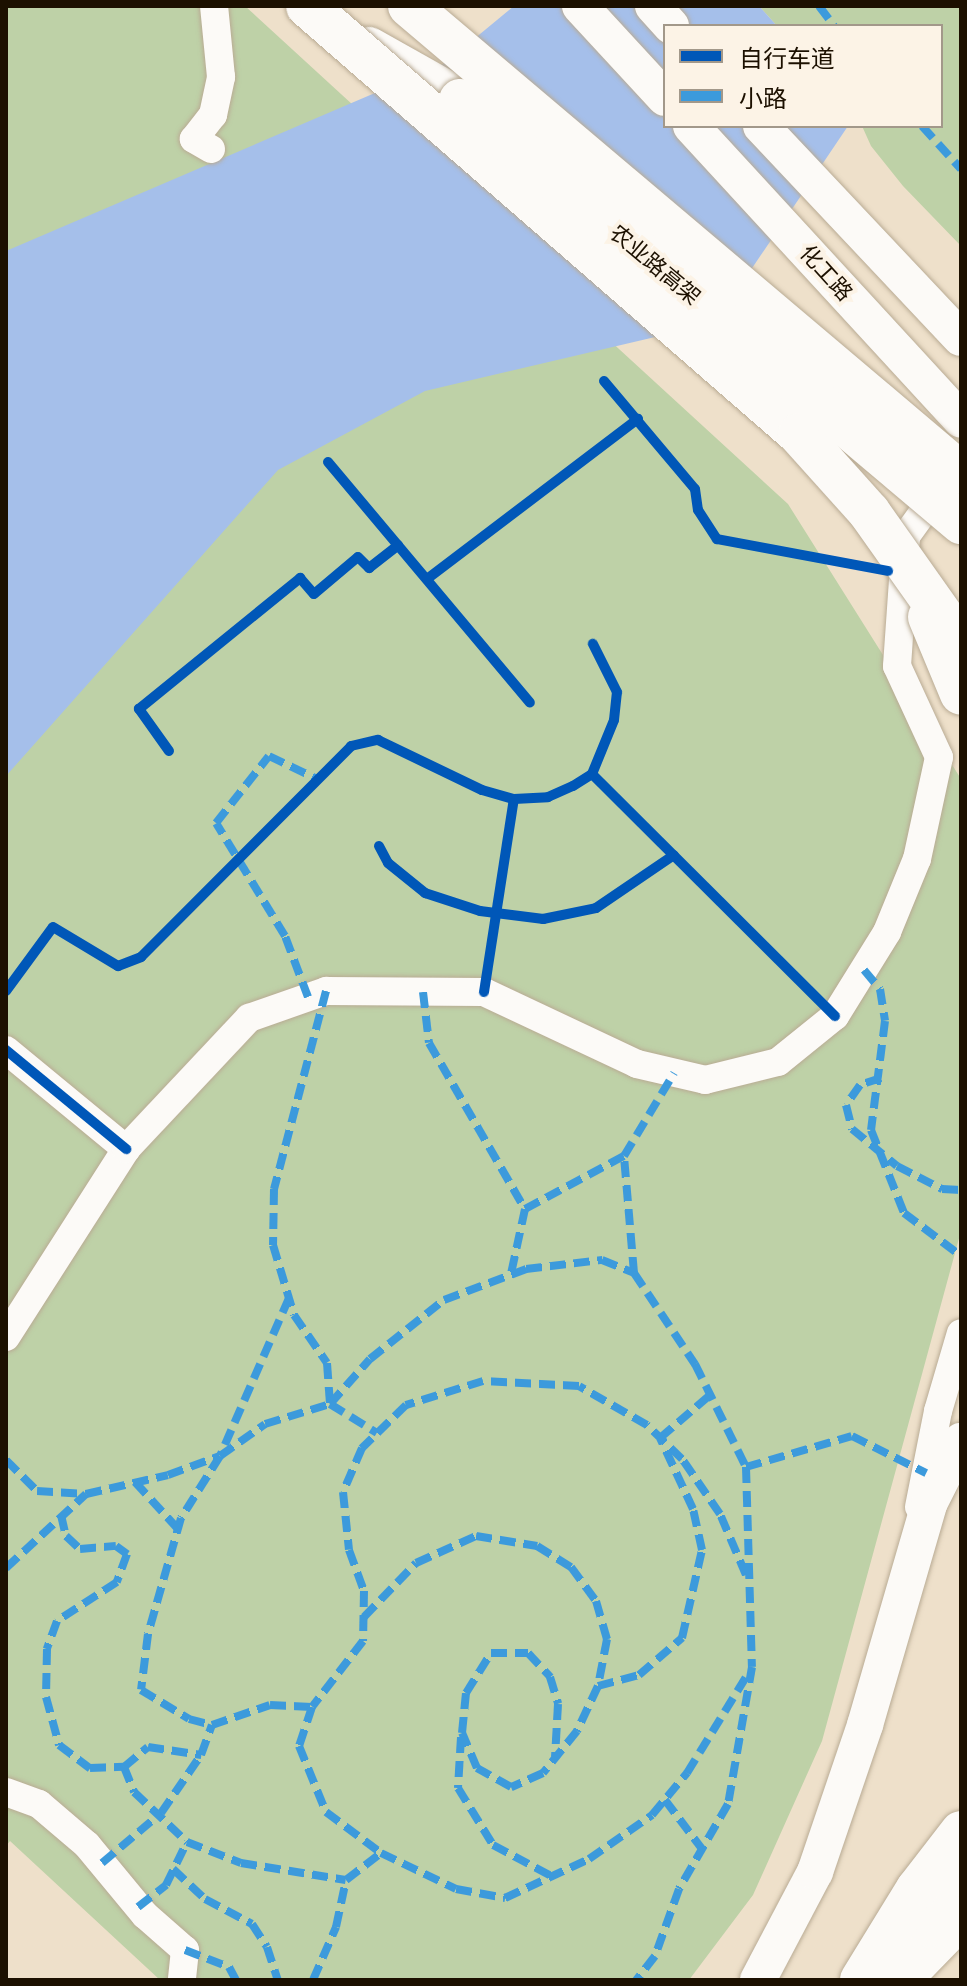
<!DOCTYPE html>
<html>
<head>
<meta charset="utf-8">
<style>
  body { margin:0 }
  #map { position:relative; width:967px; height:1986px; overflow:hidden; background:#eee0ca; font-family:"Libre Baskerville","Noto Sans SC",serif }
  div>[style] { position:absolute }
  [style*='--x'] { left:calc(var(--x)*1px); top:calc(var(--y)*1px); width:calc(var(--w)*1px); rotate:calc(var(--a)*1deg) }
  .green>* { inset:0; background:#bed1a7 }
  .water>* { inset:0; background:#a5bfea }
  .roads { filter:drop-shadow(0 0 2px #b9ab94) drop-shadow(0 0 2px #b9ab94) }
  .minor>* { height:28px; margin:-14px; padding:0 14px; transform-origin:14px; border-radius:14px; background:#fcfaf7 }
  .major>* { height:36px; margin:-18px; padding:0 18px; transform-origin:18px; border-radius:18px; background:#fcfaf7 }
  .highway>* { height:42px; margin:-21px; padding:0 21px; transform-origin:21px; border-radius:21px; background:#fcfaf7 }
  .bridges { filter:drop-shadow(0 0 2px #b9ab94) drop-shadow(0 0 2px #b9ab94) }
  .highway-bridge>* { height:42px; margin:-21px; padding:0 21px; transform-origin:21px; border-radius:21px; background:#fcfaf7 }
  .quiet>* { height:8px; margin-top:-4px; transform-origin:0; background:repeating-linear-gradient(90deg,#3c9adc 0 16px,transparent 0 24px) }
  .cycleway>* { height:10px; margin:-5px; padding:0 5px; transform-origin:5px; border-radius:5px; background:#0057b8 }
  span { translate:-50% -50%; white-space:nowrap; text-align:center; line-height:1.15; -webkit-text-stroke:8px #fcf3e6; paint-order:stroke }
  .street-label { font-size:22px; color:#1c1000 }
  .frame { position:absolute; inset:0; border:8px solid #1c1000; pointer-events:none }
  .legend { position:absolute; left:663px; top:24px; width:280px; height:104px; box-sizing:border-box; background:#fcf3e6; border:2px solid #a2988a; margin:0; padding:10px 14px; list-style:none; font-size:24px; color:#1c1000 }
  .legend li { display:flex; align-items:center; gap:16px; height:40px }
  .legend b { width:40px; border:2px solid #a2988a }
</style>
</head>
<body>
<div id="map">
  <div class="green">
    <i style="clip-path:polygon(6px 6px,245px 6px,788px 504px,961px 779px,961px 1231px,822px 1741px,753px 1895px,689px 1980px,160px 1980px,10px 1841px,6px 1846px)"></i>
    <i style="clip-path:polygon(759px 6px,961px 6px,961px 246px,903px 186px,871px 146px,862px 126px,941px 126px,941px 26px,777px 26px)"></i>
  </div>
  <div class="water">
    <i style="clip-path:polygon(514px 6px,759px 6px,777px 26px,665px 26px,665px 126px,848px 126px,715px 323px,425px 391px,278px 470px,6px 776px,6px 251px,445px 63px)"></i>
  </div>
  <div class="roads">
    <div class="minor">
      <i style="--x:211;--y:149;--w:20;--a:-150"></i>
      <i style="--x:194;--y:139;--w:31;--a:-52"></i>
      <i style="--x:213;--y:115;--w:39;--a:-78"></i>
      <i style="--x:221;--y:77;--w:71;--a:-95.6"></i>
      <i style="--x:6;--y:1050;--w:156;--a:39.5"></i>
      <i style="--x:6;--y:1337;--w:223;--a:-57.4"></i>
      <i style="--x:126;--y:1149;--w:180;--a:-46.8"></i>
      <i style="--x:249;--y:1018;--w:82;--a:-19.3"></i>
      <i style="--x:326;--y:991;--w:158;--a:0.4"></i>
      <i style="--x:484;--y:992;--w:169;--a:25.2"></i>
      <i style="--x:637;--y:1064;--w:70;--a:13.2"></i>
      <i style="--x:705;--y:1080;--w:75;--a:-13.9"></i>
      <i style="--x:778;--y:1062;--w:73;--a:-38.9"></i>
      <i style="--x:835;--y:1016;--w:99;--a:-58.2"></i>
      <i style="--x:887;--y:932;--w:79;--a:-67.7"></i>
      <i style="--x:917;--y:859;--w:104;--a:-77.8"></i>
      <i style="--x:939;--y:757;--w:100;--a:-114.8"></i>
      <i style="--x:897;--y:666;--w:130;--a:-86"></i>
      <i style="--x:906;--y:536;--w:62;--a:-54.2"></i>
      <i style="--x:919;--y:1507;--w:98;--a:-78.8"></i>
      <i style="--x:938;--y:1411;--w:81;--a:-73.6"></i>
      <i style="--x:6;--y:1792;--w:35;--a:20"></i>
      <i style="--x:39;--y:1804;--w:63;--a:40.5"></i>
      <i style="--x:87;--y:1845;--w:91;--a:50.4"></i>
      <i style="--x:145;--y:1915;--w:53;--a:41.2"></i>
      <i style="--x:185;--y:1950;--w:30;--a:96"></i>
      <i style="--x:903;--y:1938;--w:87;--a:-48.3"></i>
    </div>
    <div class="major">
      <i style="--x:580;--y:6;--w:125;--a:47.3"></i>
      <i style="--x:653;--y:6;--w:27;--a:48"></i>
      <i style="--x:691;--y:126;--w:399;--a:47.4"></i>
      <i style="--x:761;--y:126;--w:291;--a:46.7"></i>
      <i style="--x:758;--y:1980;--w:122;--a:-62.2"></i>
      <i style="--x:815;--y:1872;--w:155;--a:-71.2"></i>
      <i style="--x:865;--y:1725;--w:230;--a:-73.8"></i>
      <i style="--x:929;--y:1504;--w:71;--a:-63.1"></i>
    </div>
    <div class="highway">
      <i style="--x:369;--y:48;--w:100;--a:29.4"></i>
      <i style="--x:861;--y:1980;--w:107;--a:-58.4"></i>
      <i style="--x:917;--y:1889;--w:72;--a:-52.3"></i>
      <i style="--x:900;--y:1980;--w:88;--a:-45.9"></i>
    </div>
  </div>
  <div class="bridges">
    <div class="highway-bridge">
      <i style="--x:307;--y:6;--w:652;--a:41.02"></i>
      <i style="--x:799;--y:434;--w:105;--a:48.1"></i>
      <i style="--x:869;--y:512;--w:159;--a:54.7"></i>
      <i style="--x:409;--y:6;--w:723;--a:40.23"></i>
      <i style="--x:460;--y:100;--w:656;--a:40.17"></i>
      <i style="--x:929;--y:617;--w:83;--a:67.4"></i>
    </div>
  </div>
  <div class="quiet">
    <i style="--x:819;--y:6;--w:25;--a:53"></i>
    <i style="--x:922;--y:126;--w:58;--a:47.8"></i>
    <i style="--x:864;--y:970;--w:25;--a:50"></i>
    <i style="--x:880;--y:989;--w:32;--a:81"></i>
    <i style="--x:885;--y:1021;--w:110;--a:97.3"></i>
    <i style="--x:871;--y:1130;--w:89;--a:68.3"></i>
    <i style="--x:904;--y:1213;--w:71;--a:37"></i>
    <i style="--x:326;--y:991;--w:205;--a:104.7"></i>
    <i style="--x:274;--y:1189;--w:56;--a:91"></i>
    <i style="--x:273;--y:1245;--w:73;--a:73.3"></i>
    <i style="--x:294;--y:1315;--w:58;--a:55.5"></i>
    <i style="--x:327;--y:1363;--w:41;--a:85.8"></i>
    <i style="--x:423;--y:992;--w:51;--a:83.3"></i>
    <i style="--x:429;--y:1043;--w:192;--a:60"></i>
    <i style="--x:525;--y:1209;--w:66;--a:102.2"></i>
    <i style="--x:308;--y:997;--w:65;--a:-110.7"></i>
    <i style="--x:285;--y:936;--w:132;--a:-121.4"></i>
    <i style="--x:216;--y:823;--w:85;--a:-51.7"></i>
    <i style="--x:269;--y:756;--w:53;--a:25.6"></i>
    <i style="--x:881;--y:1078;--w:22;--a:162"></i>
    <i style="--x:860;--y:1085;--w:24;--a:125"></i>
    <i style="--x:846;--y:1105;--w:25;--a:76"></i>
    <i style="--x:852;--y:1129;--w:58;--a:39.4"></i>
    <i style="--x:897;--y:1166;--w:51;--a:27.1"></i>
    <i style="--x:942;--y:1189;--w:19;--a:3"></i>
    <i style="--x:525;--y:1209;--w:112;--a:-28.2"></i>
    <i style="--x:634;--y:1273;--w:117;--a:-94.9"></i>
    <i style="--x:624;--y:1156;--w:97;--a:-58.9"></i>
    <i style="--x:289;--y:1298;--w:172;--a:113.6"></i>
    <i style="--x:220;--y:1456;--w:73;--a:122.2"></i>
    <i style="--x:181;--y:1518;--w:121;--a:105.9"></i>
    <i style="--x:148;--y:1634;--w:56;--a:97.1"></i>
    <i style="--x:141;--y:1690;--w:56;--a:31.1"></i>
    <i style="--x:189;--y:1719;--w:24;--a:15"></i>
    <i style="--x:212;--y:1725;--w:61;--a:-19"></i>
    <i style="--x:270;--y:1705;--w:42;--a:2.7"></i>
    <i style="--x:330;--y:1404;--w:55;--a:31.7"></i>
    <i style="--x:6;--y:1460;--w:44;--a:45"></i>
    <i style="--x:37;--y:1491;--w:49;--a:3.5"></i>
    <i style="--x:86;--y:1494;--w:84;--a:-13"></i>
    <i style="--x:168;--y:1475;--w:55;--a:-20.1"></i>
    <i style="--x:220;--y:1456;--w:55;--a:-35.4"></i>
    <i style="--x:265;--y:1424;--w:68;--a:-17.1"></i>
    <i style="--x:330;--y:1404;--w:60;--a:-48.4"></i>
    <i style="--x:370;--y:1359;--w:95;--a:-38.6"></i>
    <i style="--x:444;--y:1300;--w:88;--a:-20.7"></i>
    <i style="--x:526;--y:1269;--w:77;--a:-6.8"></i>
    <i style="--x:602;--y:1260;--w:35;--a:22"></i>
    <i style="--x:634;--y:1273;--w:110;--a:56.2"></i>
    <i style="--x:695;--y:1364;--w:115;--a:63.7"></i>
    <i style="--x:746;--y:1467;--w:200;--a:88.3"></i>
    <i style="--x:752;--y:1667;--w:139;--a:99.9"></i>
    <i style="--x:728;--y:1804;--w:98;--a:120"></i>
    <i style="--x:679;--y:1889;--w:71;--a:109.7"></i>
    <i style="--x:655;--y:1956;--w:31;--a:128"></i>
    <i style="--x:746;--y:1467;--w:110;--a:-16.3"></i>
    <i style="--x:852;--y:1436;--w:83;--a:26.6"></i>
    <i style="--x:135;--y:1482;--w:65;--a:47.5"></i>
    <i style="--x:61;--y:1515;--w:22;--a:77"></i>
    <i style="--x:66;--y:1536;--w:19;--a:43"></i>
    <i style="--x:80;--y:1549;--w:36;--a:-5"></i>
    <i style="--x:116;--y:1546;--w:14;--a:36"></i>
    <i style="--x:127;--y:1554;--w:30;--a:110"></i>
    <i style="--x:117;--y:1582;--w:72;--a:147"></i>
    <i style="--x:57;--y:1621;--w:30;--a:110"></i>
    <i style="--x:47;--y:1649;--w:48;--a:91.2"></i>
    <i style="--x:46;--y:1697;--w:50;--a:74.8"></i>
    <i style="--x:59;--y:1745;--w:39;--a:37"></i>
    <i style="--x:90;--y:1768;--w:34;--a:-2"></i>
    <i style="--x:124;--y:1767;--w:31;--a:-40"></i>
    <i style="--x:148;--y:1747;--w:54;--a:8.6"></i>
    <i style="--x:6;--y:1568;--w:109;--a:-42.8"></i>
    <i style="--x:746;--y:1575;--w:66;--a:-113.1"></i>
    <i style="--x:720;--y:1514;--w:67;--a:-124.6"></i>
    <i style="--x:682;--y:1459;--w:49;--a:-135.8"></i>
    <i style="--x:647;--y:1425;--w:78;--a:-150.2"></i>
    <i style="--x:579;--y:1386;--w:96;--a:-177"></i>
    <i style="--x:483;--y:1381;--w:81;--a:162.7"></i>
    <i style="--x:406;--y:1405;--w:62;--a:135.7"></i>
    <i style="--x:362;--y:1448;--w:48;--a:113.4"></i>
    <i style="--x:343;--y:1492;--w:58;--a:84.1"></i>
    <i style="--x:349;--y:1550;--w:44;--a:69.9"></i>
    <i style="--x:364;--y:1591;--w:50;--a:91.1"></i>
    <i style="--x:363;--y:1641;--w:83;--a:127.7"></i>
    <i style="--x:312;--y:1707;--w:41;--a:108.4"></i>
    <i style="--x:299;--y:1746;--w:71;--a:67.8"></i>
    <i style="--x:326;--y:1812;--w:69;--a:36.7"></i>
    <i style="--x:381;--y:1853;--w:83;--a:25.6"></i>
    <i style="--x:456;--y:1889;--w:50;--a:10.4"></i>
    <i style="--x:505;--y:1898;--w:93;--a:-24.9"></i>
    <i style="--x:589;--y:1859;--w:77;--a:-34.9"></i>
    <i style="--x:652;--y:1815;--w:55;--a:-50.2"></i>
    <i style="--x:687;--y:1773;--w:116;--a:-58.4"></i>
    <i style="--x:364;--y:1617;--w:75;--a:-46.1"></i>
    <i style="--x:416;--y:1563;--w:66;--a:-24.2"></i>
    <i style="--x:476;--y:1536;--w:62;--a:9.3"></i>
    <i style="--x:537;--y:1546;--w:40;--a:32"></i>
    <i style="--x:571;--y:1567;--w:42;--a:53.7"></i>
    <i style="--x:596;--y:1601;--w:40;--a:74"></i>
    <i style="--x:607;--y:1639;--w:48;--a:100.8"></i>
    <i style="--x:598;--y:1686;--w:50;--a:115"></i>
    <i style="--x:577;--y:1731;--w:54;--a:129"></i>
    <i style="--x:543;--y:1773;--w:35;--a:156"></i>
    <i style="--x:511;--y:1787;--w:39;--a:-151"></i>
    <i style="--x:477;--y:1768;--w:38;--a:-113"></i>
    <i style="--x:462;--y:1733;--w:40;--a:-84.3"></i>
    <i style="--x:466;--y:1693;--w:47;--a:-58"></i>
    <i style="--x:491;--y:1653;--w:37;--a:0"></i>
    <i style="--x:528;--y:1653;--w:33;--a:47"></i>
    <i style="--x:550;--y:1677;--w:28;--a:73"></i>
    <i style="--x:558;--y:1704;--w:53;--a:93.2"></i>
    <i style="--x:598;--y:1686;--w:42;--a:-15"></i>
    <i style="--x:639;--y:1675;--w:57;--a:-40.7"></i>
    <i style="--x:682;--y:1638;--w:90;--a:-77.2"></i>
    <i style="--x:702;--y:1550;--w:42;--a:-102.4"></i>
    <i style="--x:693;--y:1509;--w:78;--a:-114.9"></i>
    <i style="--x:660;--y:1438;--w:66;--a:-40.7"></i>
    <i style="--x:461;--y:1737;--w:51;--a:93.4"></i>
    <i style="--x:458;--y:1788;--w:67;--a:58.4"></i>
    <i style="--x:493;--y:1845;--w:66;--a:28.1"></i>
    <i style="--x:124;--y:1767;--w:27;--a:68"></i>
    <i style="--x:134;--y:1792;--w:73;--a:43.3"></i>
    <i style="--x:187;--y:1842;--w:58;--a:21.3"></i>
    <i style="--x:241;--y:1863;--w:106;--a:9.2"></i>
    <i style="--x:665;--y:1800;--w:61;--a:52.9"></i>
    <i style="--x:102;--y:1863;--w:77;--a:-40.3"></i>
    <i style="--x:161;--y:1813;--w:70;--a:-55.4"></i>
    <i style="--x:201;--y:1755;--w:32;--a:-70"></i>
    <i style="--x:173;--y:1869;--w:44;--a:43.2"></i>
    <i style="--x:205;--y:1899;--w:53;--a:28"></i>
    <i style="--x:252;--y:1924;--w:27;--a:57"></i>
    <i style="--x:267;--y:1947;--w:35;--a:72"></i>
    <i style="--x:138;--y:1907;--w:36;--a:-38"></i>
    <i style="--x:166;--y:1885;--w:48;--a:-64"></i>
    <i style="--x:185;--y:1950;--w:47;--a:21.1"></i>
    <i style="--x:229;--y:1967;--w:15;--a:62"></i>
    <i style="--x:313;--y:1980;--w:58;--a:-66.5"></i>
    <i style="--x:336;--y:1927;--w:48;--a:-78"></i>
    <i style="--x:346;--y:1880;--w:44;--a:-37.6"></i>
  </div>
  <div class="cycleway">
    <i style="--x:604;--y:381;--w:141;--a:49.9"></i>
    <i style="--x:695;--y:489;--w:21;--a:82"></i>
    <i style="--x:698;--y:510;--w:35;--a:57"></i>
    <i style="--x:717;--y:539;--w:174;--a:10.6"></i>
    <i style="--x:328;--y:462;--w:314;--a:50"></i>
    <i style="--x:427;--y:579;--w:265;--a:-37.2"></i>
    <i style="--x:169;--y:751;--w:52;--a:-125.5"></i>
    <i style="--x:139;--y:709;--w:208;--a:-39.1"></i>
    <i style="--x:300;--y:578;--w:21;--a:49"></i>
    <i style="--x:314;--y:594;--w:57;--a:-40.1"></i>
    <i style="--x:358;--y:557;--w:16;--a:45"></i>
    <i style="--x:369;--y:568;--w:37;--a:-38"></i>
    <i style="--x:592;--y:774;--w:343;--a:44.9"></i>
    <i style="--x:379;--y:846;--w:19;--a:62"></i>
    <i style="--x:388;--y:863;--w:48;--a:39"></i>
    <i style="--x:425;--y:893;--w:58;--a:18.1"></i>
    <i style="--x:480;--y:911;--w:64;--a:7.2"></i>
    <i style="--x:543;--y:919;--w:54;--a:-11.7"></i>
    <i style="--x:596;--y:908;--w:94;--a:-34.2"></i>
    <i style="--x:6;--y:991;--w:79;--a:-53.7"></i>
    <i style="--x:53;--y:927;--w:76;--a:31"></i>
    <i style="--x:118;--y:966;--w:25;--a:-21"></i>
    <i style="--x:141;--y:957;--w:298;--a:-45.1"></i>
    <i style="--x:351;--y:746;--w:28;--a:-13"></i>
    <i style="--x:378;--y:740;--w:115;--a:25.7"></i>
    <i style="--x:482;--y:790;--w:33;--a:16"></i>
    <i style="--x:514;--y:799;--w:34;--a:-3"></i>
    <i style="--x:548;--y:797;--w:27;--a:-24"></i>
    <i style="--x:573;--y:786;--w:22;--a:-32"></i>
    <i style="--x:592;--y:774;--w:58;--a:-67.8"></i>
    <i style="--x:614;--y:720;--w:28;--a:-84"></i>
    <i style="--x:617;--y:692;--w:54;--a:-116.6"></i>
    <i style="--x:484;--y:992;--w:195;--a:-81.2"></i>
    <i style="--x:6;--y:1050;--w:156;--a:39.5"></i>
  </div>
  <div class="street-label">
    <span style="left:655px;top:265px;rotate:40deg">农业路高架</span>
    <span style="left:826px;top:273px;rotate:48deg">化工路</span>
  </div>
  <div class="frame"></div>
  <ul class="legend">
  <li><b style="height:10px;background:#0057b8"></b>自行车道</li>
  <li><b style="height:10px;background:#3c9adc"></b>小路</li>
  </ul>
</div>
</body>
</html>
